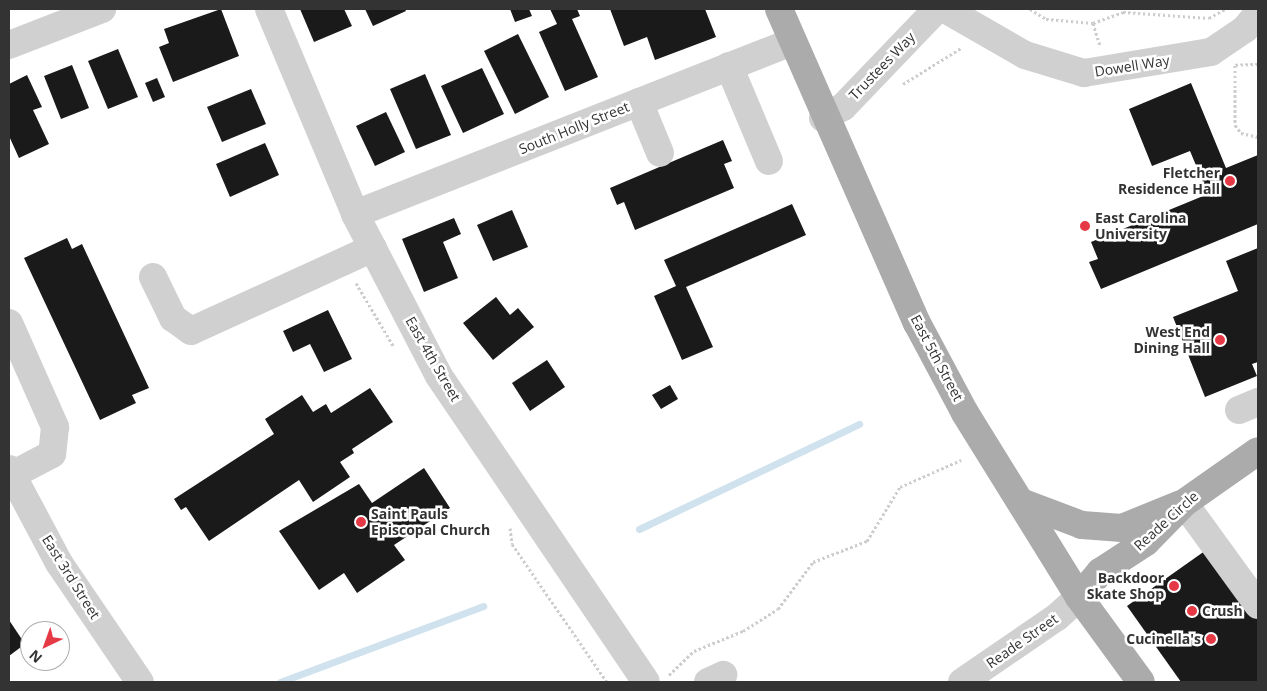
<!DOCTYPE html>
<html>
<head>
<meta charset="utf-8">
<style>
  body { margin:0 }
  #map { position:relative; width:1267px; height:691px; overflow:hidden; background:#fff; font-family:"Open Sans",sans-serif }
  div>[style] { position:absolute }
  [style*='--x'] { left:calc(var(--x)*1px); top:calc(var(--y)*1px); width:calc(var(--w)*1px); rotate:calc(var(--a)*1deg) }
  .stream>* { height:7px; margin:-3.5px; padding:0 3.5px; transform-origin:3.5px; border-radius:3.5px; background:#cfe2ee }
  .building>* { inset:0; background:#1a1a1a }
  .path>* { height:3px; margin-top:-1.5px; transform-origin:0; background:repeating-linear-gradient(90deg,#cdcdcd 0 2.5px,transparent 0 5px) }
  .minor>* { height:28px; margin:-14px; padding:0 14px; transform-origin:14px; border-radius:14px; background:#d0d0d0 }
  .major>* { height:28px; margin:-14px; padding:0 14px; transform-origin:14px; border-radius:14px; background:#ababab }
  .dots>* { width:14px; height:14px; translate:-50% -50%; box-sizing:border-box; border:2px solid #fff; border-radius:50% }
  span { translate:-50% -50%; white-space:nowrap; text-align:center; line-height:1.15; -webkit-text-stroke:5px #fff; paint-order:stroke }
  .street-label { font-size:14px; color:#333 }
  .poi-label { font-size:14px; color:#333; font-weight:700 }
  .right { translate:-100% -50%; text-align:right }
  .left { translate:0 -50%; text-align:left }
  .frame { position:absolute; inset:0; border:10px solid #333; pointer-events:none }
  .north { position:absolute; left:20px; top:621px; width:50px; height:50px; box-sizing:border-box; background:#fff; border:1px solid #adadad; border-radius:50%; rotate:222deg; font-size:14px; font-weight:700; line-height:20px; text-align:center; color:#333 }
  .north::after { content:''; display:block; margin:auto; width:18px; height:22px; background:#e63946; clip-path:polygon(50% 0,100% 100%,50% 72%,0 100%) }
</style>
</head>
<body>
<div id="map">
  <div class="stream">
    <i style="--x:639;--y:529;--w:244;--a:-25.5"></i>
    <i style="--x:280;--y:682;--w:217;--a:-20.5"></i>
  </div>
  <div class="building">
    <i style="clip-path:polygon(221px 9px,239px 56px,173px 82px,159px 47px,169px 43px,164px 29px)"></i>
    <i style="clip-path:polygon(300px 9px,344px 9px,352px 26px,314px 42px)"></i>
    <i style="clip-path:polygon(365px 9px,405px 9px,406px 11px,373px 26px)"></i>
    <i style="clip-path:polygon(510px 9px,529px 9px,532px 16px,515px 22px)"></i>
    <i style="clip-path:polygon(550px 9px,577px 9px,580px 16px,572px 19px,598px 77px,565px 91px,539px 32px,557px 24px)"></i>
    <i style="clip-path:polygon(610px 9px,705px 9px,716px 37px,655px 60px,647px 37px,624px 46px)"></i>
    <i style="clip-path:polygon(518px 34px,549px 97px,515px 114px,484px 51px)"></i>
    <i style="clip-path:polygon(118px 49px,138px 97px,108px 109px,88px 61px)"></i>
    <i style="clip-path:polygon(72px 65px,89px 108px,61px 119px,44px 76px)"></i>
    <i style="clip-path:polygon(482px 68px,504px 114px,463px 133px,441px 86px)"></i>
    <i style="clip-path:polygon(425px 74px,451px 135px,416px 149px,390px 89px)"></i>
    <i style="clip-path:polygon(27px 75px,42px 107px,33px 110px,49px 144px,19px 158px,9px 136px,9px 84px)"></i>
    <i style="clip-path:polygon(157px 78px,165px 97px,153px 102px,145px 83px)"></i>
    <i style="clip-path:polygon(1191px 83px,1226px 168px,1258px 155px,1258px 224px,1101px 289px,1089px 262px,1098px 259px,1091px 242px,1208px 194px,1190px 151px,1152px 166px,1129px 109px)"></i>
    <i style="clip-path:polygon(251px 89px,266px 124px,222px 142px,207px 107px)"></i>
    <i style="clip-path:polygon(386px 112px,405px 152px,375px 166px,356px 126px)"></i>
    <i style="clip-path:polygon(723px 140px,732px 161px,724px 164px,734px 188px,635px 230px,624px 202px,617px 205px,610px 188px)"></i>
    <i style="clip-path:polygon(265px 143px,279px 175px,230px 197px,216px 164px)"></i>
    <i style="clip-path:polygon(792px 204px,806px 235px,686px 287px,713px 347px,682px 360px,654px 296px,676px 286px,664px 260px)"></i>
    <i style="clip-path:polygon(512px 210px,528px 247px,493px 261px,477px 225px)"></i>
    <i style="clip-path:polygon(454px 218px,461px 234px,443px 242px,458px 278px,424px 292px,402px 239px)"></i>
    <i style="clip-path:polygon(67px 238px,72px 249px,82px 244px,149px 388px,132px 395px,136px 403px,100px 420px,24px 258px)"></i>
    <i style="clip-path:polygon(1258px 248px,1258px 362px,1252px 364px,1257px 376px,1205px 397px,1173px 317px,1238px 291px,1226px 261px)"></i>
    <i style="clip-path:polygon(496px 297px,510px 315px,518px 308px,534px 327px,493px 360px,463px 323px)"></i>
    <i style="clip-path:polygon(328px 310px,352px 359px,324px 372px,310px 344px,293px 352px,283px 331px)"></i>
    <i style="clip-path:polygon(547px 360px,565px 387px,530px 411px,512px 383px)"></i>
    <i style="clip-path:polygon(670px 385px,678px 399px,661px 409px,652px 395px)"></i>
    <i style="clip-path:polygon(370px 388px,393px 422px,352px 449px,354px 453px,340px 462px,350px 477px,313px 502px,299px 480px,209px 541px,186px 507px,181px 510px,174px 499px,274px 434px,265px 419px,302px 395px,313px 412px,326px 404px,331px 413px)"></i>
    <i style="clip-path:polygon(424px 468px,450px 508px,394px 545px,405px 560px,357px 593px,344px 573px,319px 590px,279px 531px,359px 484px,372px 503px)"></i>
    <i style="clip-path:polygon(1209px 548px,1258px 618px,1258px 682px,1181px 682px,1127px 606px)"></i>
    <i style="clip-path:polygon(9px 620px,25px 644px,9px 656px)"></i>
  </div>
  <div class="path">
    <i style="--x:1030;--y:9;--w:19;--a:32"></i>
    <i style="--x:1046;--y:19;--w:47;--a:4.9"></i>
    <i style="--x:1093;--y:23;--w:32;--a:-20"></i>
    <i style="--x:1123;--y:12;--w:86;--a:4"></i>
    <i style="--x:1209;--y:18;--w:18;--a:-29"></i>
    <i style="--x:1093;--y:23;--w:24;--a:73"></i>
    <i style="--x:1258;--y:64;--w:23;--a:178"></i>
    <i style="--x:1235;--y:65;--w:60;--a:90"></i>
    <i style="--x:1235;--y:125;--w:10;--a:53"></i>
    <i style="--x:1241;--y:133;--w:17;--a:13"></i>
    <i style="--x:903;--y:84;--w:68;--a:-31.8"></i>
    <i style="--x:356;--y:283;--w:74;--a:59.3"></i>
    <i style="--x:510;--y:528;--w:16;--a:83"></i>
    <i style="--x:512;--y:544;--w:168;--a:55.5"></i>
    <i style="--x:669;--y:675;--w:35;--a:-44"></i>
    <i style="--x:694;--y:651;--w:53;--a:-22.2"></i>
    <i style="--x:743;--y:631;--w:41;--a:-32.2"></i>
    <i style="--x:778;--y:609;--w:59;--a:-53.3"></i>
    <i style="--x:813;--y:562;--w:58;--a:-21.3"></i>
    <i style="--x:867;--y:541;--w:63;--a:-58.6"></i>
    <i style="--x:900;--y:487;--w:67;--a:-23.9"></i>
  </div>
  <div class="minor">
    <i style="--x:269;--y:9;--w:222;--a:67.2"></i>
    <i style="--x:355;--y:214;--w:182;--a:62.6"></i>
    <i style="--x:439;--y:376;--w:369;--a:55.9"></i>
    <i style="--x:945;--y:9;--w:92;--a:29.9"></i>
    <i style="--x:1025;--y:55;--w:62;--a:17"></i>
    <i style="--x:1084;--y:73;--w:129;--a:-9.4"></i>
    <i style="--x:1211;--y:52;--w:41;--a:-34.1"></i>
    <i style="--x:1245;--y:29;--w:21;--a:-51"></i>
    <i style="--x:9;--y:45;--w:100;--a:-21.2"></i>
    <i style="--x:729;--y:66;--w:103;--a:67.2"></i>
    <i style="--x:639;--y:102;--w:55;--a:67.6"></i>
    <i style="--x:823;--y:118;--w:23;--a:-29"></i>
    <i style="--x:843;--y:107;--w:136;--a:-46.2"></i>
    <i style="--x:355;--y:214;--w:470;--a:-21.5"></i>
    <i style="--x:153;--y:277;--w:46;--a:64"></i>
    <i style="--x:173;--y:318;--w:22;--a:36"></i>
    <i style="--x:191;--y:331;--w:200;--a:-24.5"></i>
    <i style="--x:9;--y:323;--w:114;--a:66.1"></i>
    <i style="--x:55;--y:427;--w:27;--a:96"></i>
    <i style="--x:52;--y:454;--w:45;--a:152.3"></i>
    <i style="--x:1239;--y:410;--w:21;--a:-23"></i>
    <i style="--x:9;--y:469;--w:106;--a:62"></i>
    <i style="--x:59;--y:563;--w:144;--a:55.8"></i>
    <i style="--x:1184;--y:503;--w:126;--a:54"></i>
    <i style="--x:708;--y:682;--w:17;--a:-25"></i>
    <i style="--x:962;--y:682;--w:115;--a:-34.4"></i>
    <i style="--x:1057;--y:617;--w:30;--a:-42"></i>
  </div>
  <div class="major">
    <i style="--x:779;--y:9;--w:343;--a:66.3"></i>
    <i style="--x:917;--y:323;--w:102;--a:61.9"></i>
    <i style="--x:965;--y:413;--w:216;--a:58.2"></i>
    <i style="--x:1079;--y:597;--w:105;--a:53.9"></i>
    <i style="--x:1021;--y:502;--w:65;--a:20.7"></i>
    <i style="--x:1082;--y:525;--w:40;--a:4.3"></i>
    <i style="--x:1122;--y:528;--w:61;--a:-22.3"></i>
    <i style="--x:1079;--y:597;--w:33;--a:-50"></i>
    <i style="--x:1100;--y:572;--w:55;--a:-33.1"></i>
    <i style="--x:1146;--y:542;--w:54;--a:-45.7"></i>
    <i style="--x:1184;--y:503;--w:90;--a:-35.1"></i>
  </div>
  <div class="dots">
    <i style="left:1230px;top:181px;background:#e63946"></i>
    <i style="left:1085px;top:226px;background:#e63946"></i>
    <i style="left:1220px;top:340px;background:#e63946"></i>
    <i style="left:361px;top:522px;background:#e63946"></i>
    <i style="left:1174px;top:586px;background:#e63946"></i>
    <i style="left:1192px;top:611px;background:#e63946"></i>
    <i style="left:1211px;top:639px;background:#e63946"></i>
  </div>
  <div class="street-label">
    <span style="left:882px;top:66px;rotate:-46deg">Trustees Way</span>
    <span style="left:1132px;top:66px;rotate:-9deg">Dowell Way</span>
    <span style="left:574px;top:128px;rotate:-22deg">South Holly Street</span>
    <span style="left:937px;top:358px;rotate:62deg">East 5th Street</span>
    <span style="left:433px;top:359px;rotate:60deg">East 4th Street</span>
    <span style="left:1166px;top:521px;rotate:-42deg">Reade Circle</span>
    <span style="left:71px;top:577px;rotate:58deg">East 3rd Street</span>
    <span style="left:1022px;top:641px;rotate:-35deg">Reade Street</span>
  </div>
  <div class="poi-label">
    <span class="right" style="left:1220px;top:181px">Fletcher<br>Residence Hall</span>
    <span class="left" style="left:1095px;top:226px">East Carolina<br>University</span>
    <span class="right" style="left:1210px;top:340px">West End<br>Dining Hall</span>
    <span class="left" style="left:371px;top:522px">Saint Pauls<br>Episcopal Church</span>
    <span class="right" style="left:1164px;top:586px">Backdoor<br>Skate Shop</span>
    <span class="left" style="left:1202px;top:611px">Crush</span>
    <span class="right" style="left:1201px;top:639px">Cucinella's</span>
  </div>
  <div class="frame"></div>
  <div class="north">N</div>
</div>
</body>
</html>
